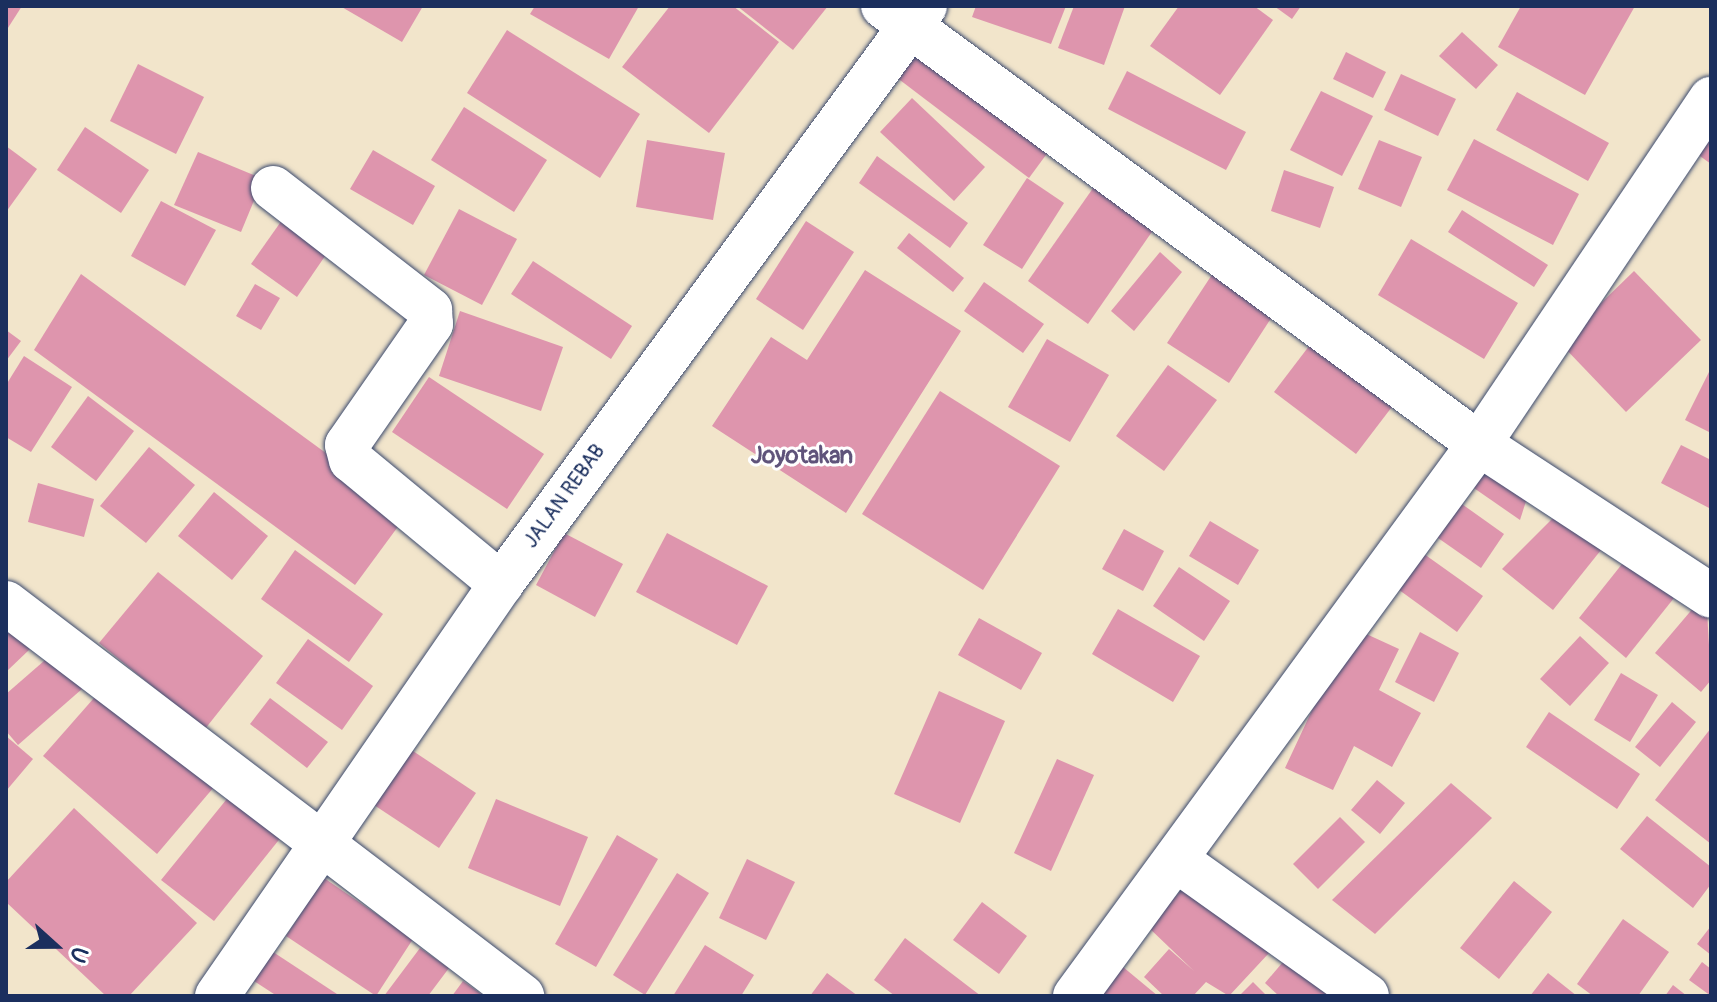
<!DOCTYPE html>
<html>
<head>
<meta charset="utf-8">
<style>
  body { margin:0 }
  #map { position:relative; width:1717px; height:1002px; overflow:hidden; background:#f2e5cb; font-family:Pangolin,sans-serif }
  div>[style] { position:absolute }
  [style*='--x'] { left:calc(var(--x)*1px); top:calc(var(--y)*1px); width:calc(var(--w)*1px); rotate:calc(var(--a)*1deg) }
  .building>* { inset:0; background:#de95ad }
  .roads { filter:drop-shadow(0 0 2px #3b4a6e) drop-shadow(0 0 2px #3b4a6e) }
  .minor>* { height:44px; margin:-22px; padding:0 22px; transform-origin:22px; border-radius:22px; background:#fff }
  span { translate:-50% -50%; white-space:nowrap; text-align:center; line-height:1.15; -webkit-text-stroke:6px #fff; paint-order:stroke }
  .street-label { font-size:20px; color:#1b2f5e }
  .quarter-label { font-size:24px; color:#5f537a; font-weight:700 }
  .frame { position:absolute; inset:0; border:8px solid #1b2f5e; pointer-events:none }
  .north { position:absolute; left:16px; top:906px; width:80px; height:80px; -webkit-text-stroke:6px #fff; paint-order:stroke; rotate:111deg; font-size:22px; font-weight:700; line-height:32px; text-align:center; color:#1b2f5e }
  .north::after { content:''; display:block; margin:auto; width:28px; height:36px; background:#1b2f5e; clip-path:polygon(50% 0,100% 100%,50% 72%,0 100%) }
</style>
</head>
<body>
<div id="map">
  <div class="building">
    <i style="clip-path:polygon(6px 6px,22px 6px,6px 31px)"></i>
    <i style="clip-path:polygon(340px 6px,423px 6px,402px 42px)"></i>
    <i style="clip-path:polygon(535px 6px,639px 6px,609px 59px,530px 14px)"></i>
    <i style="clip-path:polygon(670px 6px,733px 6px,779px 42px,709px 133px,622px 67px)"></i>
    <i style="clip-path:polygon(737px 6px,828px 6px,793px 50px)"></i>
    <i style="clip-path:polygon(976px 6px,1066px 6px,1051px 44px,972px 17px)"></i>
    <i style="clip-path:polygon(1074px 6px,1125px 6px,1104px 65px,1058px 48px)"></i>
    <i style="clip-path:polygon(1179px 6px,1254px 6px,1273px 20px,1220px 95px,1150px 46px)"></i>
    <i style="clip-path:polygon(1274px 6px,1301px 6px,1292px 19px)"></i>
    <i style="clip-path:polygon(1521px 6px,1635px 6px,1585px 95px,1498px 47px)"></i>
    <i style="clip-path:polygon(507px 30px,640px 114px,600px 178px,467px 93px)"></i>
    <i style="clip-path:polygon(1462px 32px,1498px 65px,1476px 89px,1439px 56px)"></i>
    <i style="clip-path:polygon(921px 37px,1057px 140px,1029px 178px,892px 74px)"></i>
    <i style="clip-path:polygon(1346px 52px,1386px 72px,1373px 98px,1333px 79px)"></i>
    <i style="clip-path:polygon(138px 64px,204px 97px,176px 154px,110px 121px)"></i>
    <i style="clip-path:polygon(1127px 71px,1246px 132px,1226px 170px,1108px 109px)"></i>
    <i style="clip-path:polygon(1401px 74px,1456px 99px,1438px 136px,1384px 110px)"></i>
    <i style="clip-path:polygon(1321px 91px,1373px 116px,1342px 176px,1290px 150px)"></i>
    <i style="clip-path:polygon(1517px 92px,1609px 143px,1588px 181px,1496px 130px)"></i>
    <i style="clip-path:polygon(912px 98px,985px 167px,954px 201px,880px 132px)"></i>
    <i style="clip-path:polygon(464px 107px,547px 160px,514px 212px,431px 160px)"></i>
    <i style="clip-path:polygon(1711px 112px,1711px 164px,1686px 146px)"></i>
    <i style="clip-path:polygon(85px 127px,149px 170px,121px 213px,57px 170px)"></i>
    <i style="clip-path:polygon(1474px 139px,1579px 194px,1553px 245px,1447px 190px)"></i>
    <i style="clip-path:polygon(647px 140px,725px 153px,713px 220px,636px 207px)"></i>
    <i style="clip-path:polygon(1379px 140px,1422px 157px,1401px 207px,1358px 189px)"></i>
    <i style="clip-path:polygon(6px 146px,37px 169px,6px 212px)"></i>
    <i style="clip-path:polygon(373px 150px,435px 186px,413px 225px,350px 189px)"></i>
    <i style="clip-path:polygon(198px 152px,263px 179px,241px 232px,174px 205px)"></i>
    <i style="clip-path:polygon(877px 156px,968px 223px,950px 248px,859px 183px)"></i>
    <i style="clip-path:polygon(1284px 170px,1334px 187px,1320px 228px,1271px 211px)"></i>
    <i style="clip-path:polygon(1105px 171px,1165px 213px,1088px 324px,1028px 281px)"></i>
    <i style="clip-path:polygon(1027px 178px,1064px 203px,1022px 269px,983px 245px)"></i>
    <i style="clip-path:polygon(161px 201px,216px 230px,185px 286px,131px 256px)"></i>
    <i style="clip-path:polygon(459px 209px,517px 239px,482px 305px,424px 275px)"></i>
    <i style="clip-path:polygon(1462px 210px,1548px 265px,1534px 287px,1448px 232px)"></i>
    <i style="clip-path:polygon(287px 213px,332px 246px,297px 297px,251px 264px)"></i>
    <i style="clip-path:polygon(806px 221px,854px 252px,803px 330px,756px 299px)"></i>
    <i style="clip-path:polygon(909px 233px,964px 278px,953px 292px,897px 248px)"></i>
    <i style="clip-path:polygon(1411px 239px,1518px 303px,1484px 359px,1378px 295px)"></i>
    <i style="clip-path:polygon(1160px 252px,1182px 272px,1134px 331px,1111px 311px)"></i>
    <i style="clip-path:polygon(533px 261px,632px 326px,611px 359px,511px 294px)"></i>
    <i style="clip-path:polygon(1219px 264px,1281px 303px,1229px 383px,1167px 343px)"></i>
    <i style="clip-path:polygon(865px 270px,961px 331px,846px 513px,712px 426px,771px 337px,807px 360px)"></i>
    <i style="clip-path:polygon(1634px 271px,1701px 340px,1626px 412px,1560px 343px)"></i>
    <i style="clip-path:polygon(81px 274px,408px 513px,355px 585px,34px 350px)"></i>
    <i style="clip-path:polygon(984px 282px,1044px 324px,1023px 353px,964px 311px)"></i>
    <i style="clip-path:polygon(255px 284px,280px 298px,261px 330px,236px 316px)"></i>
    <i style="clip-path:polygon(460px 311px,563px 347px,541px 411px,439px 376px)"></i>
    <i style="clip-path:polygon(6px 330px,21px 341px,6px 361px)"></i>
    <i style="clip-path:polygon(1319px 333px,1401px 395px,1356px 454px,1274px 392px)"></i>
    <i style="clip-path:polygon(1047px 339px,1109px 375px,1070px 442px,1008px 407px)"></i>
    <i style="clip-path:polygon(24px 356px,72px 387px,31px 452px,6px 437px,6px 385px)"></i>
    <i style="clip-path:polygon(1168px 365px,1217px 400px,1164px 471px,1116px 436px)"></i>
    <i style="clip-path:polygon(1711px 368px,1711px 433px,1685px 420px)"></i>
    <i style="clip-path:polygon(429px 377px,544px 454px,507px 509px,392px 432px)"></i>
    <i style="clip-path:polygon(940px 391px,1060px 466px,983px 590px,862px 514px)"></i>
    <i style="clip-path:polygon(88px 396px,134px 431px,96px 481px,51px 447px)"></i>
    <i style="clip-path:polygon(1681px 445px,1711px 460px,1711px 509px,1661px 483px)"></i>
    <i style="clip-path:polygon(149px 447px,195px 485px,146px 543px,100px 506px)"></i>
    <i style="clip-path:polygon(1482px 458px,1528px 495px,1520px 520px,1458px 477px)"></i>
    <i style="clip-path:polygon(38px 483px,94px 499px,84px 537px,28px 522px)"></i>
    <i style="clip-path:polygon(214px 492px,268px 536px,232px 580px,178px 536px)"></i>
    <i style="clip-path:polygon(1452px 497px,1504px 534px,1481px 568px,1428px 531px)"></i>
    <i style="clip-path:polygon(1558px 513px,1613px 535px,1553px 610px,1502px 569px)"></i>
    <i style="clip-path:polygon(1210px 521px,1259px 550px,1238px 585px,1189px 556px)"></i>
    <i style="clip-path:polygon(1124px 529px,1164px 551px,1143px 591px,1102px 569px)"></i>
    <i style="clip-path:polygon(564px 533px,623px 564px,595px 617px,536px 585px)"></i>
    <i style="clip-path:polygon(667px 533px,768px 586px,737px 645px,636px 592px)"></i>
    <i style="clip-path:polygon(1410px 544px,1483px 596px,1457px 632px,1384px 579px)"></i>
    <i style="clip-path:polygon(1634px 549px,1682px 588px,1626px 658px,1579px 618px)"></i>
    <i style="clip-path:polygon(295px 550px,383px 614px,349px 662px,261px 599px)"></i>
    <i style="clip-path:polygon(1179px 567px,1230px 601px,1204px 641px,1153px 606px)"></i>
    <i style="clip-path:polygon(158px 572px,263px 656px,205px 729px,99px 643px)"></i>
    <i style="clip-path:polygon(1706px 593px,1711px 680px,1701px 692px,1655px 653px)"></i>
    <i style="clip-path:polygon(1118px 609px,1200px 656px,1173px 702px,1092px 654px)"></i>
    <i style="clip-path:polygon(979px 618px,1042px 653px,1021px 690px,958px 655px)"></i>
    <i style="clip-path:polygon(6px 625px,30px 649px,6px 672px)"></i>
    <i style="clip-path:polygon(1351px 627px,1399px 649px,1379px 690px,1421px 713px,1392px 767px,1354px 746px,1333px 790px,1285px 768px)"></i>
    <i style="clip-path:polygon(1420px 632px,1459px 653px,1434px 702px,1395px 682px)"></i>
    <i style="clip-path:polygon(1580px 636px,1609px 663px,1570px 706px,1540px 679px)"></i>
    <i style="clip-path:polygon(308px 639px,373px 686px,342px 730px,276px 683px)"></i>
    <i style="clip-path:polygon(52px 654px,82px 689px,18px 745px,6px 731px,6px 694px)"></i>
    <i style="clip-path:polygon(1621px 673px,1658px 695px,1630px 742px,1594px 720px)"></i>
    <i style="clip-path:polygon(101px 690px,214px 787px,157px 854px,43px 756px)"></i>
    <i style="clip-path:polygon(939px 691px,1005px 721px,960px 823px,894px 794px)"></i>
    <i style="clip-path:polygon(270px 698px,328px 742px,307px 768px,250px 724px)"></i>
    <i style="clip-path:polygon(1672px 702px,1696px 722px,1660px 767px,1635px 747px)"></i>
    <i style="clip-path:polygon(1549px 712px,1640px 774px,1617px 809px,1526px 747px)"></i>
    <i style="clip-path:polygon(1711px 728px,1711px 844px,1655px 800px)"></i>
    <i style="clip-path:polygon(6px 736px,33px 759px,6px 791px)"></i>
    <i style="clip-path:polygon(410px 749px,476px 793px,439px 848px,374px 805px)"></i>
    <i style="clip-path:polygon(1057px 759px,1094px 775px,1051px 871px,1014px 853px)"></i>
    <i style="clip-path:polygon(1377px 780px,1405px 803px,1380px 834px,1351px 810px)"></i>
    <i style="clip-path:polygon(1451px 783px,1492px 818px,1375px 934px,1332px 900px)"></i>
    <i style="clip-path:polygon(239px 784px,290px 826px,214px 921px,161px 880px)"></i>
    <i style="clip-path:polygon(496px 799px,588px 837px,560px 906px,468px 868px)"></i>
    <i style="clip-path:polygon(74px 808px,197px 923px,129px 996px,106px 996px,6px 902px,6px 882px)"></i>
    <i style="clip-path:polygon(1647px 816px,1711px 867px,1711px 884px,1693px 908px,1620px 849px)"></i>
    <i style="clip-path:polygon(1340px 817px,1365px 842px,1318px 889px,1293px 864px)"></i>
    <i style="clip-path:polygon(617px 835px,658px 859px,596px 967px,555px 944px)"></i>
    <i style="clip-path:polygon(747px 859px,795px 882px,766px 940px,719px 918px)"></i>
    <i style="clip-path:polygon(677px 873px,709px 893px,645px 995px,613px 975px)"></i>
    <i style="clip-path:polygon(324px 878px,413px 939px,376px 996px,286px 936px)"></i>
    <i style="clip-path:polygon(1192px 879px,1269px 953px,1229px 996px,1206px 982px,1193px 996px,1164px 996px,1144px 977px,1169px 949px,1194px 971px,1147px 926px)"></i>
    <i style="clip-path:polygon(1514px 881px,1552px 912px,1499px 979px,1460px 948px)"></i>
    <i style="clip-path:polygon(982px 902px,1027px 936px,999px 974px,953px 940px)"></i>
    <i style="clip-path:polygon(1623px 919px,1669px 952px,1638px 996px,1593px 996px,1577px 984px)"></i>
    <i style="clip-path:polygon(1711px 926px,1711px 955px,1697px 944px)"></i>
    <i style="clip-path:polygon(905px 938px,981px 996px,895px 996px,874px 980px)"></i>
    <i style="clip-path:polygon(705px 945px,754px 975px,741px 996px,673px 996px)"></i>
    <i style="clip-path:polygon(267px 948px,340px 996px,277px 996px,248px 977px)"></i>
    <i style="clip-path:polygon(420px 948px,449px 968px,428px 996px,384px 996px)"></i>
    <i style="clip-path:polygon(1294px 949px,1348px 996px,1279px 996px,1265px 983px)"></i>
    <i style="clip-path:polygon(1117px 962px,1158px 996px,1089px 996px)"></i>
    <i style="clip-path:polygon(1702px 962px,1711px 969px,1711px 996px,1689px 980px)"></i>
    <i style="clip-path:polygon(827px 973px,858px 996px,810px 996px)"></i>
    <i style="clip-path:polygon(1548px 973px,1577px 996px,1530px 996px)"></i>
    <i style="clip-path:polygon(463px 981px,484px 996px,452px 996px)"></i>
    <i style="clip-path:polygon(1253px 982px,1267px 996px,1239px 996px)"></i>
    <i style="clip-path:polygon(1673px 985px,1687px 996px,1665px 996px)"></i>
  </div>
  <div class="roads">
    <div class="minor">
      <i style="--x:883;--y:6;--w:740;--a:36.31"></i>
      <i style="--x:1479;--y:444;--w:277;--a:33.2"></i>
      <i style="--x:273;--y:188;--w:199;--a:37.8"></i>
      <i style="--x:430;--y:310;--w:14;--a:86"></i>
      <i style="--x:431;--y:324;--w:147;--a:124.8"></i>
      <i style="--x:347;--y:445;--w:16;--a:75"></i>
      <i style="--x:351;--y:460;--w:195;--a:39.6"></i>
      <i style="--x:6;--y:603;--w:649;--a:37.29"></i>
      <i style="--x:1178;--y:861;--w:232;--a:35.5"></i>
      <i style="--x:217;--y:996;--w:500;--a:-55.42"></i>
      <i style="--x:501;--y:584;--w:717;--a:-53.74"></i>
      <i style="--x:1075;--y:996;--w:684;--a:-53.8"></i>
      <i style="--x:1479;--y:444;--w:416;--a:-56.1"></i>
    </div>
  </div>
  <div class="street-label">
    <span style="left:564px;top:496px;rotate:-54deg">JALAN REBAB</span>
  </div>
  <div class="quarter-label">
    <span style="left:802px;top:456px">Joyotakan</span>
  </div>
  <div class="frame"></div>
  <div class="north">U</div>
</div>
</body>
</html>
